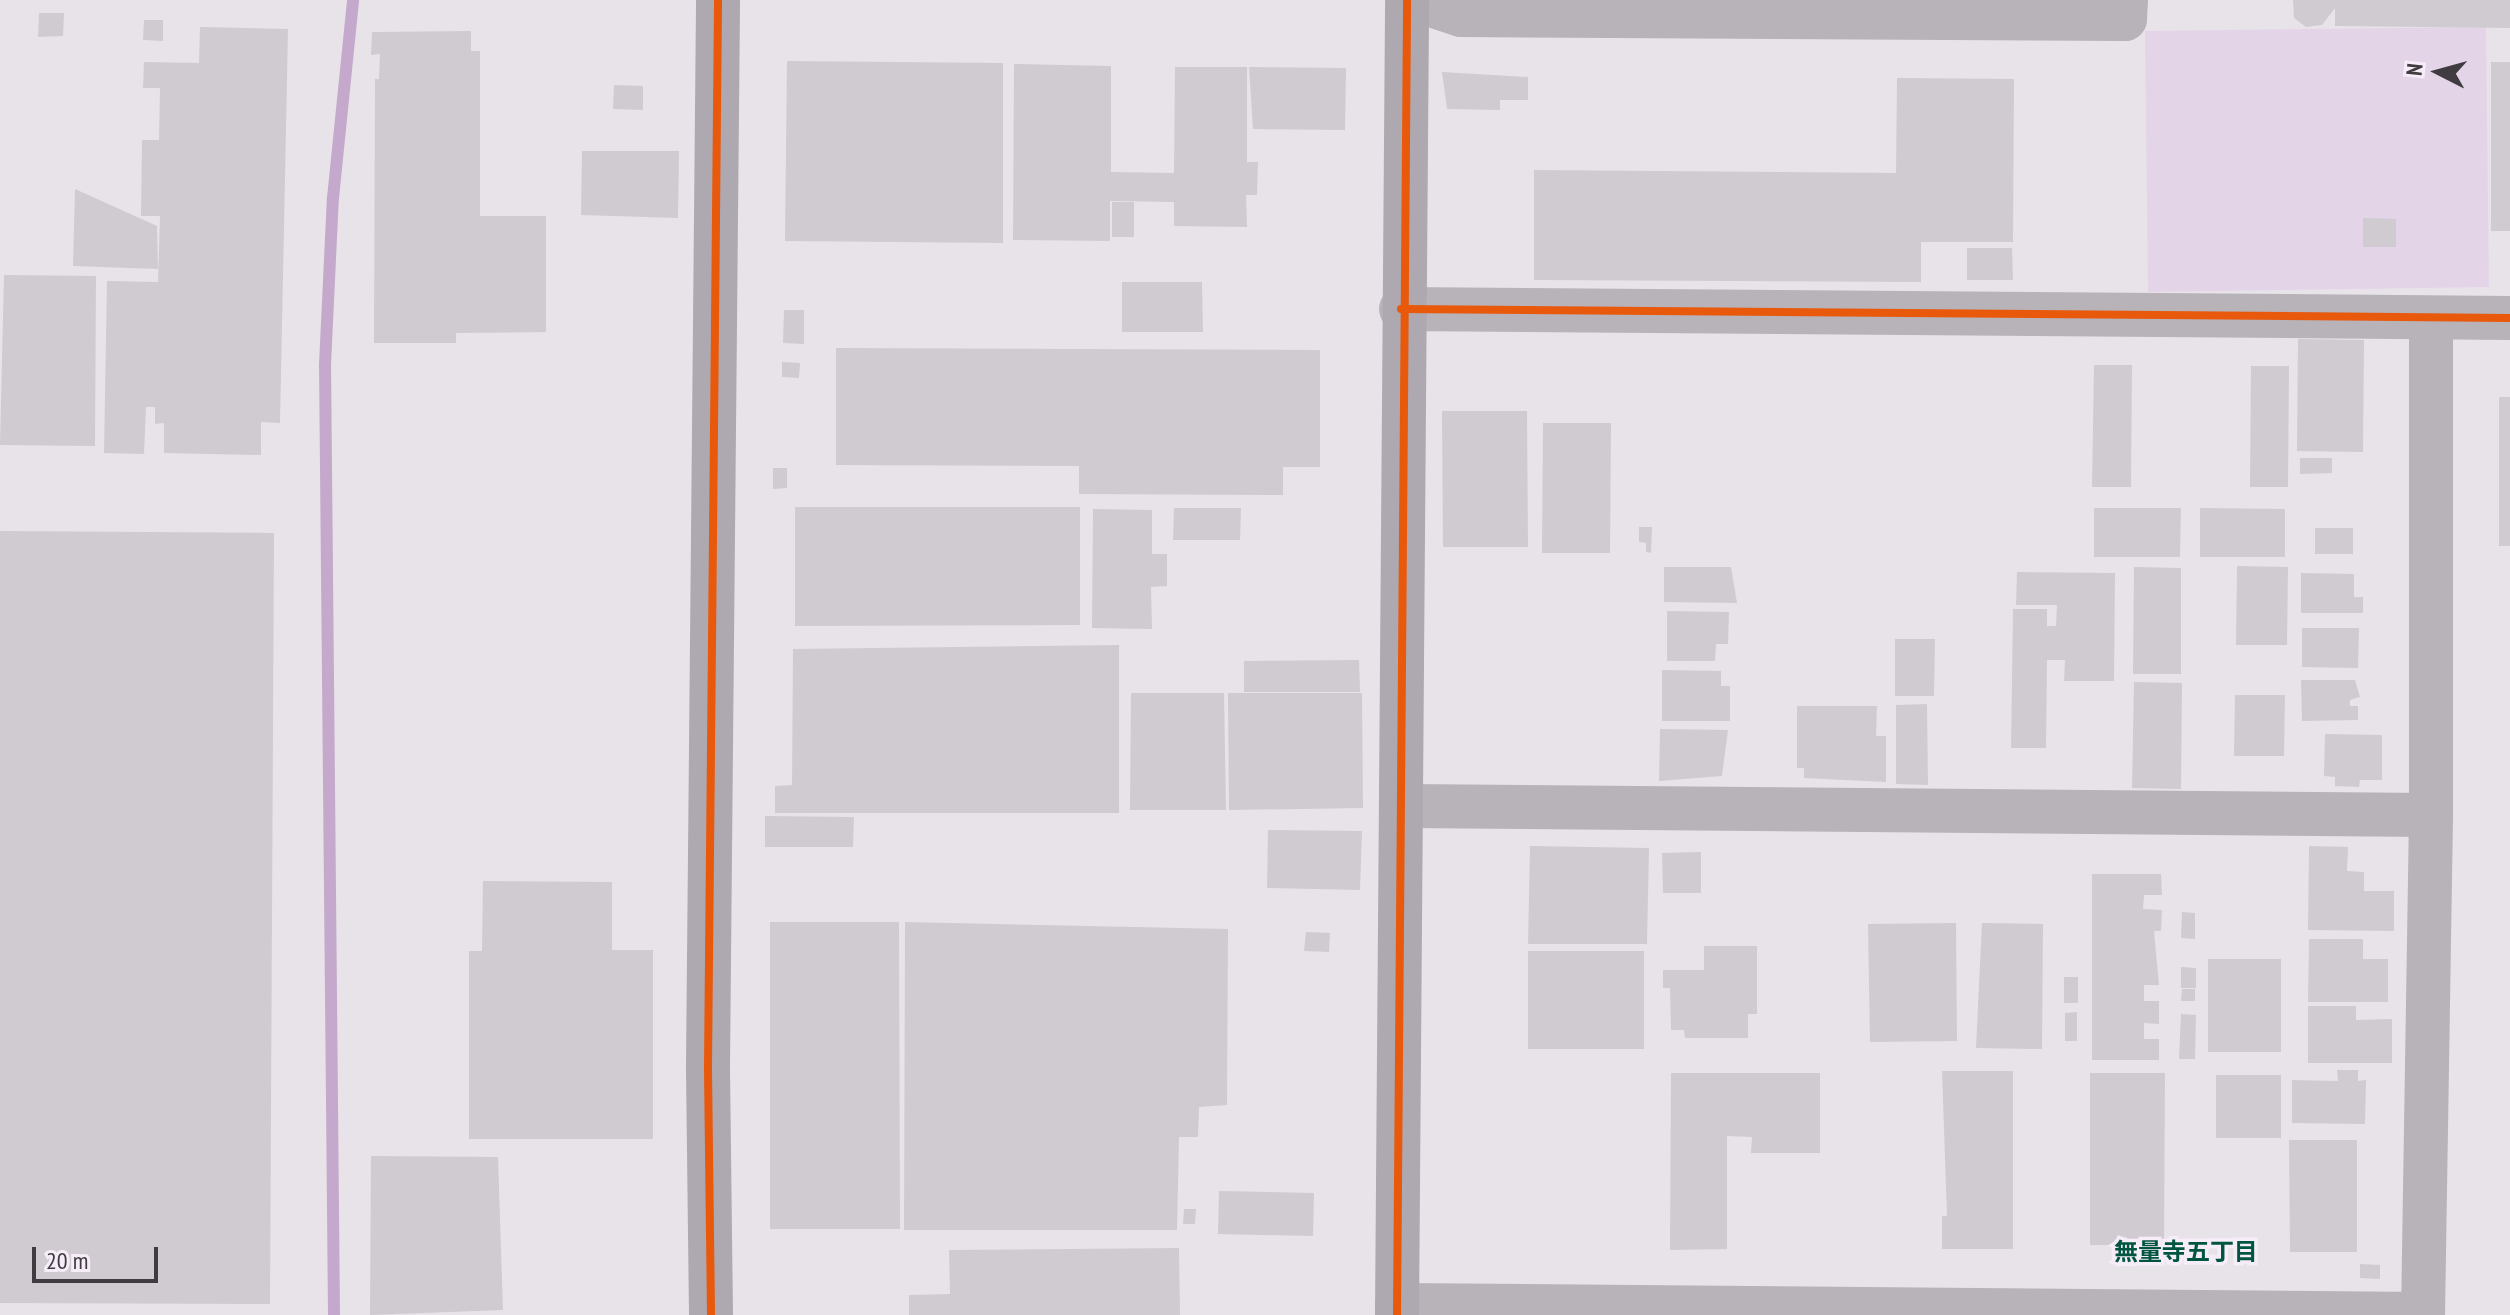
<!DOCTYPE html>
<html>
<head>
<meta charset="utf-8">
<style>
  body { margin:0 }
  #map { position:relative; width:2510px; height:1315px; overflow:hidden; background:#e8e3e9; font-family:"PT Sans Narrow","Noto Sans JP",sans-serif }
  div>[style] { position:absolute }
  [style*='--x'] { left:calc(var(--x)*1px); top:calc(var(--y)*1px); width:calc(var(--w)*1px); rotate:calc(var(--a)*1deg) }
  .green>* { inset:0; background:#e4d4e8 }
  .stream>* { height:12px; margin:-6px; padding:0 6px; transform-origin:6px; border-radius:6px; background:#c4a9cc }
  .building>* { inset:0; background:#cfcbd0 }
  .street>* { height:44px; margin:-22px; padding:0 22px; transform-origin:22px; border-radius:22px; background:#b8b2b9 }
  .secondary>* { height:44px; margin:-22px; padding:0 22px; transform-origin:22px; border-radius:22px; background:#aea8b0 }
  .cycleway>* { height:8px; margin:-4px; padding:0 4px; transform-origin:4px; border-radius:4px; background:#e8590c }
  span { translate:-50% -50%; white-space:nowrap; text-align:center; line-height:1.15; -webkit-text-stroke:7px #f7edf9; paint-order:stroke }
  .neighbourhood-label { font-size:24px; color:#005541; font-weight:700 }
  .north { position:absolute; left:2398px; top:32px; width:80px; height:80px; -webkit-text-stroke:6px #f7edf9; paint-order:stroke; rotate:276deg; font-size:22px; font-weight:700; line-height:32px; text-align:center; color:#3f3b40 }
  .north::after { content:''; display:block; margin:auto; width:28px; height:36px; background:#3f3b40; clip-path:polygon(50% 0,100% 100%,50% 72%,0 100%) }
  .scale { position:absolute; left:32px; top:1247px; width:126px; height:36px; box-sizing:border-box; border:4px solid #3f3b40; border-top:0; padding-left:10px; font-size:24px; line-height:28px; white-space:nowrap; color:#3f3b40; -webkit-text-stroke:6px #f7edf9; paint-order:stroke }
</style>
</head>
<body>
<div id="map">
  <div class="green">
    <i style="clip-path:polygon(2486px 27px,2489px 287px,2148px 292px,2145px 31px)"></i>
  </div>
  <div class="stream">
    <i style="--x:334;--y:1315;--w:950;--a:-90.54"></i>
    <i style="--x:325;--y:365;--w:167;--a:-87.3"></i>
    <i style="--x:333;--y:198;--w:199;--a:-84.2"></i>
  </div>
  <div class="building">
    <i style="clip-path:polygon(2293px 0,2510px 0,2510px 28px,2335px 26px,2335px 8px,2322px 25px,2306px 27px,2294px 18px)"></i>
    <i style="clip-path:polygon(39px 13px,64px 13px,63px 36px,38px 37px)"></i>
    <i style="clip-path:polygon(144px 20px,163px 20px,163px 41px,143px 40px)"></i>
    <i style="clip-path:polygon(200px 27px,288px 29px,280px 423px,261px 422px,261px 455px,164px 453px,164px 423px,155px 424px,155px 407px,146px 407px,144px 454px,104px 453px,107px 281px,158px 282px,160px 216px,141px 216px,142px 140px,159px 140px,160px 88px,143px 88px,144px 62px,199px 63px)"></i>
    <i style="clip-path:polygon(471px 31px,471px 51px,480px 51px,480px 216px,546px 216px,546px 332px,456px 333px,456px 343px,374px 343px,375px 79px,379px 79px,380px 54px,371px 55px,372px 32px)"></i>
    <i style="clip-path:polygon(787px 61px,1003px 63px,1003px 243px,785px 241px)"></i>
    <i style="clip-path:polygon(2491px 62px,2510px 62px,2510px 231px,2491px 231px)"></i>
    <i style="clip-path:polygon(1014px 64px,1111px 66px,1111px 172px,1174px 173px,1175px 67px,1247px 67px,1247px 162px,1258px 162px,1257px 195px,1246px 195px,1247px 227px,1174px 226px,1174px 202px,1110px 201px,1110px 241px,1013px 240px)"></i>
    <i style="clip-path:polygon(1249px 67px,1346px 68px,1345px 130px,1253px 129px)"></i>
    <i style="clip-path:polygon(1442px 72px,1528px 77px,1528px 100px,1500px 100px,1500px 110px,1447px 109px)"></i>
    <i style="clip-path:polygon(1897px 78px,2014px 79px,2013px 242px,1921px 242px,1921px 282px,1534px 280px,1534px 170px,1896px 173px)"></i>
    <i style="clip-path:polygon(614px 85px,643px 86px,643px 110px,613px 109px)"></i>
    <i style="clip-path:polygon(582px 151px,679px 151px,678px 218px,581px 215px)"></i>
    <i style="clip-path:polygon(75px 189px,157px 226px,158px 269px,73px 266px)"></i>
    <i style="clip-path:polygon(1112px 202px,1134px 202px,1134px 237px,1112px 237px)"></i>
    <i style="clip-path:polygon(2363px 218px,2396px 219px,2396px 247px,2363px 247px)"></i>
    <i style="clip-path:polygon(1967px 248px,2012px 248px,2013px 280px,1967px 280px)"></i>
    <i style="clip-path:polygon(4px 275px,96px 276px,95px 446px,0 445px)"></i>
    <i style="clip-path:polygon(1122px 282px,1202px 282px,1203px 332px,1122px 332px)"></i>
    <i style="clip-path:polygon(784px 310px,804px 310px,804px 344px,783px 343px)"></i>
    <i style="clip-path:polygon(2298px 339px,2364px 340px,2363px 452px,2297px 451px)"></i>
    <i style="clip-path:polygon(836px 348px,1320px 350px,1320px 467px,1283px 467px,1283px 495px,1079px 494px,1079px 466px,836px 465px)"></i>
    <i style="clip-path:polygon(782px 362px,800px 363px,799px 378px,782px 377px)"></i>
    <i style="clip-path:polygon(2094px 365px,2132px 365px,2131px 487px,2092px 487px)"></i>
    <i style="clip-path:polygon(2251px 366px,2289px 366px,2288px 487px,2250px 487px)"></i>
    <i style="clip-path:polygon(2499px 397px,2510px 397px,2510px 546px,2499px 546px)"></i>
    <i style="clip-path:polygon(1442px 411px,1527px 411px,1528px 547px,1443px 547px)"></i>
    <i style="clip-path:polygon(1543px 423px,1611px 423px,1610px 553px,1542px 553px)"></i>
    <i style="clip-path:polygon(2300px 458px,2332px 458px,2332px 473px,2300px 474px)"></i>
    <i style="clip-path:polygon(773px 468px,787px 468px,787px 488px,773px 489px)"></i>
    <i style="clip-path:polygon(795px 507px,1080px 507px,1080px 625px,795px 626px)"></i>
    <i style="clip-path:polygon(1174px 508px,1241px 508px,1240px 540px,1173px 540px)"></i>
    <i style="clip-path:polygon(2094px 508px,2181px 508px,2180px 557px,2094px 557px)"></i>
    <i style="clip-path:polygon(2200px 508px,2285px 509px,2285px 557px,2200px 557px)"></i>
    <i style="clip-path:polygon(1093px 509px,1152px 510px,1152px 554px,1167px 554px,1167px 586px,1151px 587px,1152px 629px,1092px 628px)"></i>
    <i style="clip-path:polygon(1639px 527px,1652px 527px,1651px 553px,1646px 552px,1646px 543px,1639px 542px)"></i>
    <i style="clip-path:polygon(2315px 528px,2353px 528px,2353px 554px,2315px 554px)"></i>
    <i style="clip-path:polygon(0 531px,274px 533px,270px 1304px,0 1303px)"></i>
    <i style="clip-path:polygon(2237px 566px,2288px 567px,2287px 645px,2236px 645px)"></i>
    <i style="clip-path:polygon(1664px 567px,1731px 567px,1737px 603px,1664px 602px)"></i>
    <i style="clip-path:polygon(2134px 567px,2181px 568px,2181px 674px,2133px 674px)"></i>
    <i style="clip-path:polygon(2017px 572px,2115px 573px,2114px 681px,2064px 681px,2065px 660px,2047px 660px,2046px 748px,2011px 748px,2013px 609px,2047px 609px,2047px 626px,2056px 626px,2057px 605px,2016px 605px)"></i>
    <i style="clip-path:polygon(2301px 573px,2354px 574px,2354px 597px,2363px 597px,2363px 613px,2301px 613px)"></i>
    <i style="clip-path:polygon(1667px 611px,1729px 612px,1728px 644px,1716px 644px,1715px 661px,1667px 661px)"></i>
    <i style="clip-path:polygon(2302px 628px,2359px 628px,2358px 668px,2302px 667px)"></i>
    <i style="clip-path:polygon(1895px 639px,1935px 639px,1934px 696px,1895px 696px)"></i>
    <i style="clip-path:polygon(1119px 645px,1119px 813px,775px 813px,775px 786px,792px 785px,793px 649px)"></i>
    <i style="clip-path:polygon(1359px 660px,1360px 692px,1244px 692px,1244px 661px)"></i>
    <i style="clip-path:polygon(1662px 670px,1721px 671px,1721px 686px,1730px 686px,1730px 721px,1662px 721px)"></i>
    <i style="clip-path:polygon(2301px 680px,2355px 680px,2360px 697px,2350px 700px,2350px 706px,2358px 706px,2358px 720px,2302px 721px)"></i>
    <i style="clip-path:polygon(2134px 682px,2182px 683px,2181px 789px,2132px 788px)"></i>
    <i style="clip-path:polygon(1131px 693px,1224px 693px,1226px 810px,1130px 810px)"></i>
    <i style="clip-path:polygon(1228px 693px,1362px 693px,1363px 808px,1229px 810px)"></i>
    <i style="clip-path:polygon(2235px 695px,2285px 695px,2284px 756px,2234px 756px)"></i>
    <i style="clip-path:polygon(1927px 704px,1928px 785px,1896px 784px,1896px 705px)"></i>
    <i style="clip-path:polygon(1797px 706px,1877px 706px,1876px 736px,1886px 736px,1886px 782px,1804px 778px,1804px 768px,1797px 768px)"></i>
    <i style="clip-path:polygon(1660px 729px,1728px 730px,1722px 776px,1659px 781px)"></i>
    <i style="clip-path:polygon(2325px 734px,2382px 735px,2382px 780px,2360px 780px,2359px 787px,2335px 786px,2335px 777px,2324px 776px)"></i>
    <i style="clip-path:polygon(765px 816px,854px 817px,853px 847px,765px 847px)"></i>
    <i style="clip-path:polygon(1268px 830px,1362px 831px,1360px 890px,1267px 888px)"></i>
    <i style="clip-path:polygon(1530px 846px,1649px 848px,1647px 944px,1528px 944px)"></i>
    <i style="clip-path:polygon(2309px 846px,2348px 847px,2347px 871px,2364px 872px,2364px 891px,2394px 891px,2394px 931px,2308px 930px)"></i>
    <i style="clip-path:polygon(1701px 852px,1701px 893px,1663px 893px,1662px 853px)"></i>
    <i style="clip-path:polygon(2092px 874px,2161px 874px,2162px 895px,2144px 895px,2143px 909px,2162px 910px,2161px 931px,2154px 931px,2159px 985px,2144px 985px,2144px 1001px,2159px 1001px,2159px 1024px,2144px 1023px,2144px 1039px,2159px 1039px,2159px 1060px,2092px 1060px)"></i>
    <i style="clip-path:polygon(483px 881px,612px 882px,612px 950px,653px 950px,653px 1139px,469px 1139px,469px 951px,482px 951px)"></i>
    <i style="clip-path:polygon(2182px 912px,2195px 913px,2195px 939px,2181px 938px)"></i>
    <i style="clip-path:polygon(770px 922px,899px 922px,900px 1229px,770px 1229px)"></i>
    <i style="clip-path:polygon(905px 922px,1228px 929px,1227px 1105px,1199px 1107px,1198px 1137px,1179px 1137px,1177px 1230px,904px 1230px)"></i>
    <i style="clip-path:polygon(1956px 923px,1957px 1041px,1870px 1042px,1868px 924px)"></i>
    <i style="clip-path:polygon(1982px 923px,2043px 924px,2042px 1049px,1976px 1048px)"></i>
    <i style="clip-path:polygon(1306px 932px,1330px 933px,1329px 952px,1304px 951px)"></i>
    <i style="clip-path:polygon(2309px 939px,2363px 939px,2363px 959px,2388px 959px,2388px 1002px,2308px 1002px)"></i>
    <i style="clip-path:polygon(1704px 946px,1757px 946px,1757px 1014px,1748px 1014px,1748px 1038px,1685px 1038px,1684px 1030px,1671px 1030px,1670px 988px,1663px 988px,1663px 970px,1704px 970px)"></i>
    <i style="clip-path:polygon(1528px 951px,1644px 951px,1644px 1049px,1528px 1049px)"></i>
    <i style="clip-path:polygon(2208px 959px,2281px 959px,2281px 1052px,2208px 1052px)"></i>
    <i style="clip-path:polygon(2181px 967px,2196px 968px,2196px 988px,2181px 988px)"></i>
    <i style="clip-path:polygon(2064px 977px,2078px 977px,2078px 1003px,2064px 1003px)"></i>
    <i style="clip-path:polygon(2182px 989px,2195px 989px,2195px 1001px,2181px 1001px)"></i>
    <i style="clip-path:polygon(2308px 1006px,2356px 1006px,2356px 1020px,2392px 1019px,2392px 1063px,2308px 1063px)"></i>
    <i style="clip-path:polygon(2077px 1012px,2077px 1041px,2065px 1041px,2065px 1013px)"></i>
    <i style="clip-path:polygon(2181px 1014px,2196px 1015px,2195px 1059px,2179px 1059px)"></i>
    <i style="clip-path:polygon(2337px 1070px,2358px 1070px,2358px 1081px,2366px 1080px,2365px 1124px,2292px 1123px,2292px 1080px,2338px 1081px)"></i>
    <i style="clip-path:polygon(1942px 1071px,2013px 1071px,2013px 1249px,1942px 1249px,1942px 1216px,1947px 1216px)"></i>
    <i style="clip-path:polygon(1671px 1073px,1820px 1073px,1820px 1153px,1751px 1153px,1752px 1137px,1727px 1136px,1727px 1249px,1670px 1250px)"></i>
    <i style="clip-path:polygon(2090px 1073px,2165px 1073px,2164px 1245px,2090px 1245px)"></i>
    <i style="clip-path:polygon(2216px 1075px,2281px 1075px,2281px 1138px,2216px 1138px)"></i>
    <i style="clip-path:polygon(2289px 1140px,2357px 1140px,2357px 1252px,2290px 1252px)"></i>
    <i style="clip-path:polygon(371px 1156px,498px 1157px,503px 1310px,370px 1315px)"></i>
    <i style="clip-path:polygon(1219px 1191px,1314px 1193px,1313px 1236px,1218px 1234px)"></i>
    <i style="clip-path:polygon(1184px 1209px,1196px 1209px,1195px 1224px,1183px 1224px)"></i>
    <i style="clip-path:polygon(1179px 1248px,1180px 1315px,909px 1315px,909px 1295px,950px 1294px,949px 1250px)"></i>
    <i style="clip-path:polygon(2360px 1264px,2380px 1265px,2380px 1279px,2360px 1278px)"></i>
  </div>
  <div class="street">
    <i style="--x:1416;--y:0;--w:47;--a:18.4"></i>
    <i style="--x:1461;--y:15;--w:664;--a:0.35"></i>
    <i style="--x:2125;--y:19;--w:19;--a:-87"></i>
    <i style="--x:1401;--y:309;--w:1109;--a:0.46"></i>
    <i style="--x:1405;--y:806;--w:1026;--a:0.5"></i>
    <i style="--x:1397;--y:1305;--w:1026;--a:0.5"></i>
    <i style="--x:2423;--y:1315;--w:500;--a:-89.08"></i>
    <i style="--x:2431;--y:815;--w:497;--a:-90"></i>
  </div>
  <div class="secondary">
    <i style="--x:711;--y:1315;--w:249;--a:-90.7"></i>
    <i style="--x:708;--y:1066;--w:1066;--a:-89.46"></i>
    <i style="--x:1397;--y:1315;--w:1315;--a:-89.56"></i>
  </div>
  <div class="cycleway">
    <i style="--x:1401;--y:309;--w:1109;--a:0.46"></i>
    <i style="--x:711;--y:1315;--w:249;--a:-90.7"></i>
    <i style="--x:708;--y:1066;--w:1066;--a:-89.46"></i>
    <i style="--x:1397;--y:1315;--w:1315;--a:-89.56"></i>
  </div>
  <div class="neighbourhood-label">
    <span style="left:2186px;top:1252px">無量寺五丁目</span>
  </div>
  <div class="north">N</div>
  <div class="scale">20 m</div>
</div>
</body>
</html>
